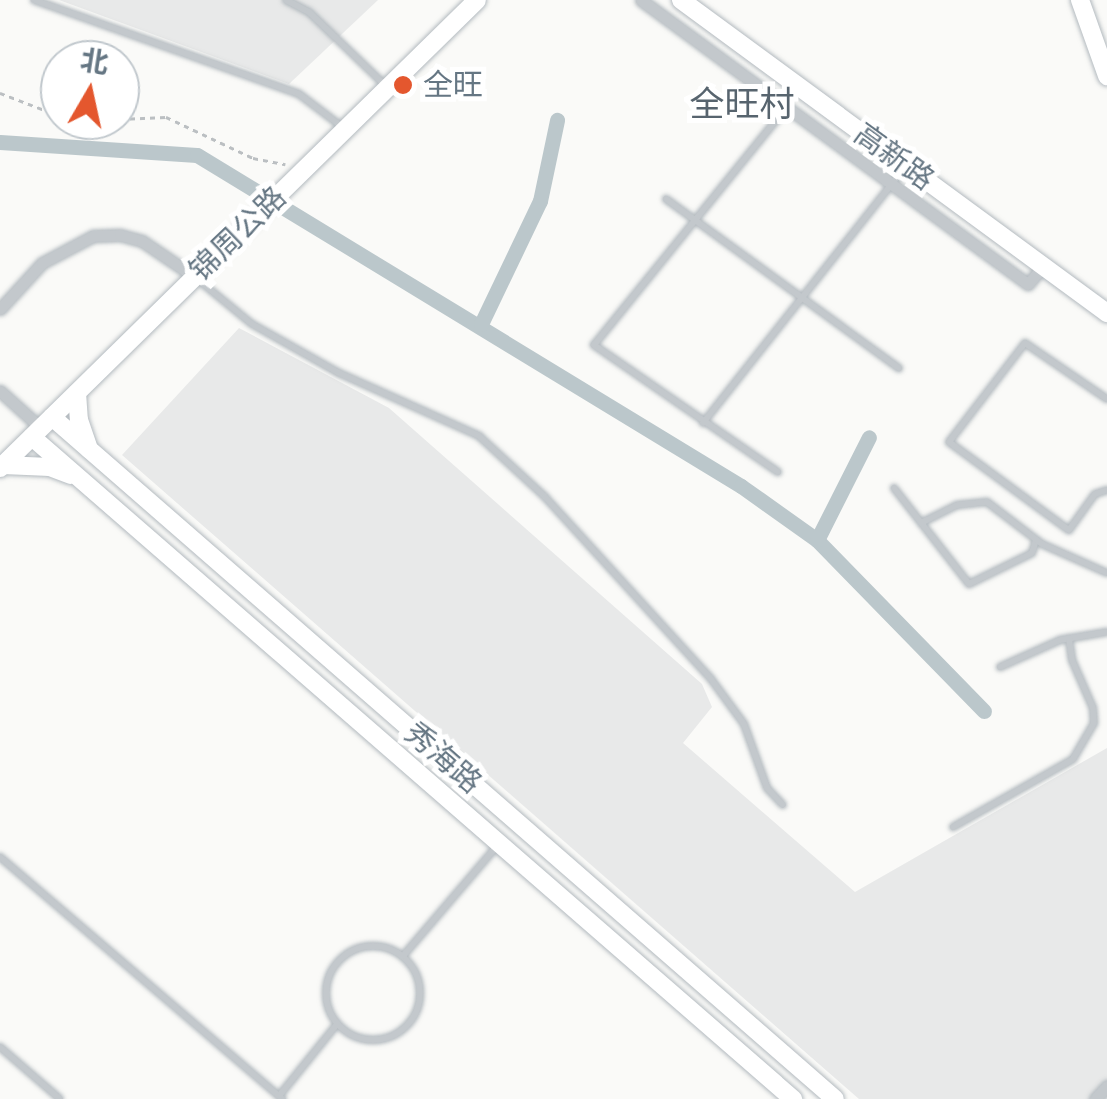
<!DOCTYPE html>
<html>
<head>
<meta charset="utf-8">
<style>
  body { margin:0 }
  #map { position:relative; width:1107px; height:1099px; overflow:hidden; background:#fafaf8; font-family:Poppins,"Noto Sans SC",sans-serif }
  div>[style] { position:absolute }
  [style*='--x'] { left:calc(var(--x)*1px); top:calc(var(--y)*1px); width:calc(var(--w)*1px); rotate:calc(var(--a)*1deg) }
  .built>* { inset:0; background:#e8e9e9 }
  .canal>* { height:15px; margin:-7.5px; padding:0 7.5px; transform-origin:7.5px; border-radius:7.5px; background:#bbc7cb }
  .path>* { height:2.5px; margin-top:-1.25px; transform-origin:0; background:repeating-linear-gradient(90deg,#bbbfc2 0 5px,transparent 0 10px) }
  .roads { filter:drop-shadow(0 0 2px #b3babf) drop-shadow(0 0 2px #b3babf) }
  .lane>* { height:6px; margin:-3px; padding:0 3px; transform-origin:3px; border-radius:3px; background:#c3c8cc }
  .lane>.ring { margin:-3px; padding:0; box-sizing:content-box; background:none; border:6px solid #c3c8cc; border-radius:50% }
  .street>* { height:11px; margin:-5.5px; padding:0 5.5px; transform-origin:5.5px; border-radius:5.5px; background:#c3c8cc }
  .secondary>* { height:18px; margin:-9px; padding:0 9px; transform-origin:9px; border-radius:9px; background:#fff }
  .dots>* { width:28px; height:28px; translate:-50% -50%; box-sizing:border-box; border:5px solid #fff; border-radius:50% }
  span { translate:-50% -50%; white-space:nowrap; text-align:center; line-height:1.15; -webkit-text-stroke:10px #fff; paint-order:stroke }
  .poi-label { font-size:30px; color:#657683 }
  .left { translate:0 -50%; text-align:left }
  .street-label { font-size:30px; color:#657683 }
  .quarter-label { font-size:35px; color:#57646e }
  .north { position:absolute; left:40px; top:40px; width:100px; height:100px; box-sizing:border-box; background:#fff; border:2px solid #c1c8cd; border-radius:50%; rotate:9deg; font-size:28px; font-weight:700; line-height:40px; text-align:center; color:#657683 }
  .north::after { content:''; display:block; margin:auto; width:35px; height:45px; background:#e4572e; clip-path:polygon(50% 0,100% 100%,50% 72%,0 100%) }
</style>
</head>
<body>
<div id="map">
  <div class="built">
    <i style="clip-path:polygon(59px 0,378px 0,289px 84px)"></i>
    <i style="clip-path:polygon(239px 328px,389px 408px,702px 684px,712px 707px,683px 743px,855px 892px,1107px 748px,1107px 1099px,859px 1099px,122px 455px)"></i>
  </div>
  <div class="canal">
    <i style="--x:0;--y:142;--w:197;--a:3.8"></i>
    <i style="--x:197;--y:155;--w:637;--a:31.32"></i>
    <i style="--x:741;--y:486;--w:93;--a:35.4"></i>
    <i style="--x:817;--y:540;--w:239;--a:45.7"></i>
    <i style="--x:481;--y:324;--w:136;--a:-64.4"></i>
    <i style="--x:540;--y:201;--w:83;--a:-78.1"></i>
    <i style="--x:817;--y:540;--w:115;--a:-63.2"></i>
  </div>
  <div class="path">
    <i style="--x:0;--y:93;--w:64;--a:21"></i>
    <i style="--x:120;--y:119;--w:46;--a:-2.5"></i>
    <i style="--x:166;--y:117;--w:96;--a:25.2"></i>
    <i style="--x:253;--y:158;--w:33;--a:11"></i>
  </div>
  <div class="roads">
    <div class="lane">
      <i style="--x:34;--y:0;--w:281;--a:19.5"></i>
      <i style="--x:299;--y:94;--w:58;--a:37.3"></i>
      <i style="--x:286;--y:0;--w:26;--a:28"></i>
      <i style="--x:309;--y:12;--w:108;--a:43.9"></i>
      <i style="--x:666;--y:199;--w:288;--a:36"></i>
      <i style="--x:196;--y:278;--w:72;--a:39.4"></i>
      <i style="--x:252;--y:324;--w:100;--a:29.4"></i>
      <i style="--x:339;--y:373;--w:154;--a:24.2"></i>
      <i style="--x:479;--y:436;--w:90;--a:42.7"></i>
      <i style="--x:545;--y:497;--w:246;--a:47.6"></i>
      <i style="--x:711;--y:679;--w:56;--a:53.7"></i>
      <i style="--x:744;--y:724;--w:68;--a:70.2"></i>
      <i style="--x:767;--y:788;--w:23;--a:47"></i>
      <i style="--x:1107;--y:399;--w:99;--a:-145.7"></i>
      <i style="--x:1025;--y:343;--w:125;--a:127.5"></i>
      <i style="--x:949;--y:442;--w:149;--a:36.3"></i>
      <i style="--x:1069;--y:530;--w:44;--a:-54.2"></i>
      <i style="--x:1095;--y:494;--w:13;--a:-18"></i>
      <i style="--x:703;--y:423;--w:326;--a:-51.7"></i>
      <i style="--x:778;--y:472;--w:224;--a:-145.4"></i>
      <i style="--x:594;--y:345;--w:304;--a:-51"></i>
      <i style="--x:894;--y:488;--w:122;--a:52"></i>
      <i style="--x:969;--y:584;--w:70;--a:-26.2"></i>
      <i style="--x:1032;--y:553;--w:14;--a:-73"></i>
      <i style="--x:921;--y:523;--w:40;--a:-26.6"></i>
      <i style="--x:957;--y:505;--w:30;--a:-6"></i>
      <i style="--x:987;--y:502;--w:69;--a:37.4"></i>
      <i style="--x:1042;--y:544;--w:71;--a:24"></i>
      <i style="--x:1000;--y:667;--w:66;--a:-24.2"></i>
      <i style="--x:1060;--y:640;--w:48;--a:-9.7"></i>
      <i style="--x:953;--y:827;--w:138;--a:-29.5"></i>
      <i style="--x:1073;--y:759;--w:42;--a:-59.7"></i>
      <i style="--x:1094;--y:723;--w:15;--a:-94"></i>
      <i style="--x:1093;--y:708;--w:52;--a:-113.6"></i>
      <i style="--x:1072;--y:660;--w:22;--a:-98"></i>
      <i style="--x:0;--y:857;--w:372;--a:40.6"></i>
      <i class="ring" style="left:326px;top:946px;width:88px;height:88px"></i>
      <i style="--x:403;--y:956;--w:143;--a:-49.5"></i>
      <i style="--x:0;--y:1047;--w:79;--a:40.9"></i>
      <i style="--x:279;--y:1096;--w:92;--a:-51.1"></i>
    </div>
    <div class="street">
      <i style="--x:641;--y:0;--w:480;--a:36.3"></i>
      <i style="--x:1028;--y:284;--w:23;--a:-50"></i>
      <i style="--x:0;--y:309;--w:62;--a:-47.6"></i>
      <i style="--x:42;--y:263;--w:58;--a:-27.9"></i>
      <i style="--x:93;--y:236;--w:27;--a:-2"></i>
      <i style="--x:120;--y:235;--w:23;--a:15"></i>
      <i style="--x:142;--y:241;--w:64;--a:34.2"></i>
      <i style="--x:0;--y:391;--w:55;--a:42.1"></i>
      <i style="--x:1095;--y:1099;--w:18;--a:-47"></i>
    </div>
    <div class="secondary">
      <i style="--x:681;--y:0;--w:529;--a:36.31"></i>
      <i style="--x:1080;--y:0;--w:81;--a:70.4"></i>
      <i style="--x:77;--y:393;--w:27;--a:86"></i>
      <i style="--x:79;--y:420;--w:31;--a:71"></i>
      <i style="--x:52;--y:417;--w:1038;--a:41.06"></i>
      <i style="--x:32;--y:437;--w:1009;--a:41.02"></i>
      <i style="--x:3;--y:465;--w:47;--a:2.4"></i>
      <i style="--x:50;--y:467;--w:22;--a:21"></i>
      <i style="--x:0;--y:468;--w:668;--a:-44.45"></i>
    </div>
  </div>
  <div class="dots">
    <i style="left:403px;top:85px;background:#e4572e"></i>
  </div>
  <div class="poi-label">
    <span class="left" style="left:423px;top:85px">全旺</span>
  </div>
  <div class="street-label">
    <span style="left:894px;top:157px;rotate:36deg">高新路</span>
    <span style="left:238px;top:234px;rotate:-44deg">锦周公路</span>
    <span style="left:443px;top:758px;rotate:41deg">秀海路</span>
  </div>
  <div class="quarter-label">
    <span style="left:742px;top:104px">全旺村</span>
  </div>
  <div class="north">北</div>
</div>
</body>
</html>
